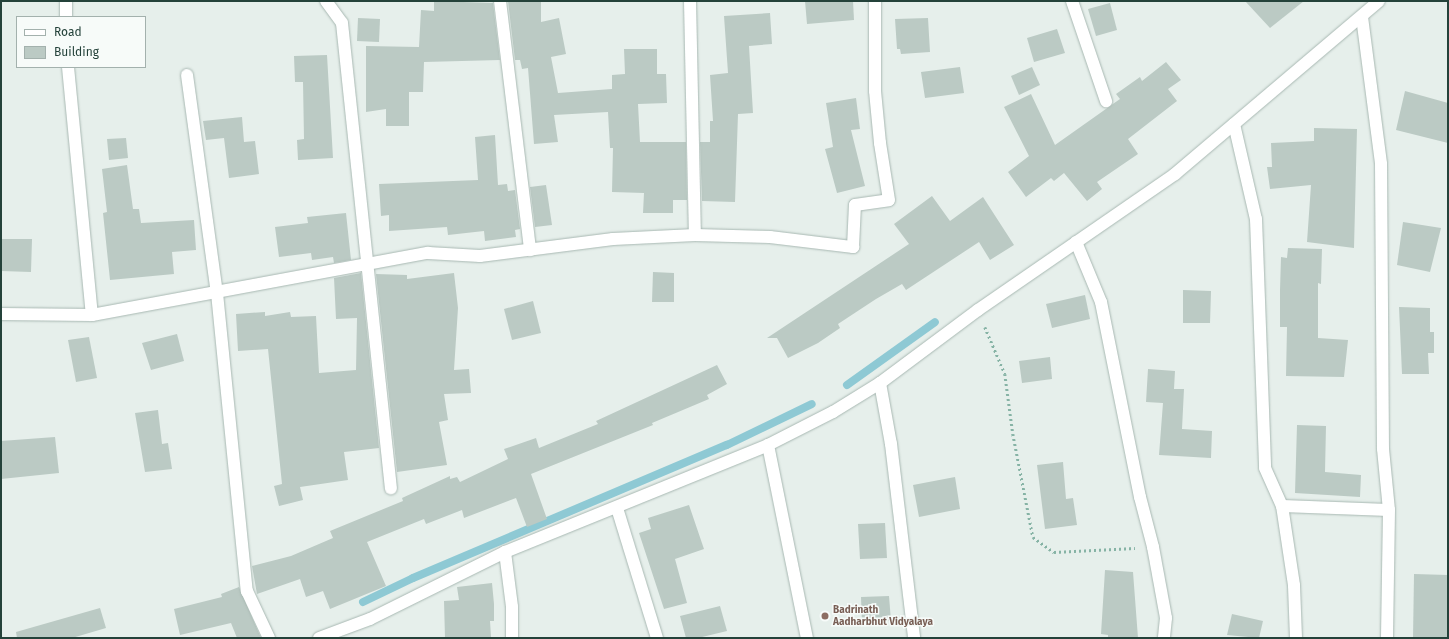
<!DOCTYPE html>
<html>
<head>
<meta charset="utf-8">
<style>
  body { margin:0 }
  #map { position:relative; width:1449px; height:639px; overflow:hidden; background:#e6efeb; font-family:"Fira Sans",sans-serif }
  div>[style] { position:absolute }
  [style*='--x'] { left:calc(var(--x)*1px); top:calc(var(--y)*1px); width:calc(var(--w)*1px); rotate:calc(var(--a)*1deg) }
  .stream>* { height:8px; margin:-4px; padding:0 4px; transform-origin:4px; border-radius:4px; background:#8ec9d4 }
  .building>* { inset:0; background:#bbcac4 }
  .path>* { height:2.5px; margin-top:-1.25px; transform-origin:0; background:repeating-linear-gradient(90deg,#86b3a5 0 2px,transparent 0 5px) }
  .roads { filter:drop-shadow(0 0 1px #a8b8b2) drop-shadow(0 0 1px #a8b8b2) }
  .minor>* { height:12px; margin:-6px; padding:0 6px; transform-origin:6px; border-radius:6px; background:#fff }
  .dots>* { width:11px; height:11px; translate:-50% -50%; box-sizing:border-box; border:2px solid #f7fbf9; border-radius:50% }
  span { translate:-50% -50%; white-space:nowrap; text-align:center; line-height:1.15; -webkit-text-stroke:3px #f7fbf9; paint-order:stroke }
  .education-label { font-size:10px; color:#785e54; font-weight:700 }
  .left { translate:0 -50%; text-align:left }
  .frame { position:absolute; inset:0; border:2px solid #24423a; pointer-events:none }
  .legend { position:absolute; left:16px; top:16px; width:130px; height:52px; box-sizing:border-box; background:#f7fbf9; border:1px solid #a3b1ad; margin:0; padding:5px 7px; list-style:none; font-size:12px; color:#24423a }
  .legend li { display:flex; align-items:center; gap:8px; height:20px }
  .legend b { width:20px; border:1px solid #a3b1ad }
</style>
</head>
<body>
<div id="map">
  <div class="stream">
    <i style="--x:847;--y:385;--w:108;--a:-35.6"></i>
    <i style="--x:363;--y:602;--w:55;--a:-25.6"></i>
    <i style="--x:413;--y:578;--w:341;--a:-23"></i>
    <i style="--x:727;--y:445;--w:94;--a:-25.8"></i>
  </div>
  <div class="building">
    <i style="clip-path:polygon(434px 1px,493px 3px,500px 60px,424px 62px,423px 92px,409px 92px,409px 126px,386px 126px,386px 109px,366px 112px,366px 46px,419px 47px,421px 10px,434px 11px)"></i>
    <i style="clip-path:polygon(508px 1px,541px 1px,541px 22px,559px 18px,566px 54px,551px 57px,558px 93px,612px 89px,612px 75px,625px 74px,624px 49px,657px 49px,657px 74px,666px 74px,667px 103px,638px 104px,640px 142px,686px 142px,687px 200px,673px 200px,673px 213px,643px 213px,644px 193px,612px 192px,613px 148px,610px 148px,608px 112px,554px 115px,558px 142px,534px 144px,528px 68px,522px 69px,520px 60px,515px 60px)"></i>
    <i style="clip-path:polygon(805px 1px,853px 1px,854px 20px,807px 24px)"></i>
    <i style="clip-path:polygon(1245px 1px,1304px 1px,1270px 28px)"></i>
    <i style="clip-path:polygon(1110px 3px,1117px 30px,1096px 36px,1088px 9px)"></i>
    <i style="clip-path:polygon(770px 13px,772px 44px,749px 46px,753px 113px,738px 114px,735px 202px,702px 201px,700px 142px,710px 142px,710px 121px,713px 121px,710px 75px,728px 73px,724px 16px)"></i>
    <i style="clip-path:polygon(358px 18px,380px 19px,379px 42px,357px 41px)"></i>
    <i style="clip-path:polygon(928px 18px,930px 52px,901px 54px,900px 49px,897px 49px,895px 19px)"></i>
    <i style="clip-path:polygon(1057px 29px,1065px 53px,1034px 62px,1027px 38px)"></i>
    <i style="clip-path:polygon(327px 55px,333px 158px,298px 160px,297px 140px,304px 139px,303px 82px,295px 82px,294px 56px)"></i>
    <i style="clip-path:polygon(1166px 62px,1181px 80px,1168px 89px,1177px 101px,1128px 139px,1138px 154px,1097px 182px,1102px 189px,1087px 201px,1064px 173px,1054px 181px,1051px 178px,1026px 197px,1008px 172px,1029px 156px,1004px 107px,1031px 94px,1055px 145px,1120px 99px,1116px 94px,1140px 77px,1142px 81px)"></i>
    <i style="clip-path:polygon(960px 67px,964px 93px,925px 98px,921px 72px)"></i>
    <i style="clip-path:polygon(1032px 67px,1040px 85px,1019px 95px,1011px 76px)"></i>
    <i style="clip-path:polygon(1405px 91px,1448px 103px,1448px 143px,1396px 130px)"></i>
    <i style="clip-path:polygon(856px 98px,860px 129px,851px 130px,865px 186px,837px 193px,825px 149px,833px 147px,826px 103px)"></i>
    <i style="clip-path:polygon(242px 117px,244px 142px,255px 141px,259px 174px,229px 178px,224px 138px,206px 140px,203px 121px)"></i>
    <i style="clip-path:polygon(1314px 128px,1357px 129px,1354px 248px,1307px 242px,1311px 185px,1270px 189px,1267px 167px,1272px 167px,1271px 143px,1314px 141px)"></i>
    <i style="clip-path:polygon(495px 135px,498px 185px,507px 184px,508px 191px,515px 190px,520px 229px,515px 230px,516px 237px,485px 241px,484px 231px,448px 235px,447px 227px,389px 231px,389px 215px,381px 216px,379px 184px,478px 180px,475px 137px)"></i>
    <i style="clip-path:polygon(126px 138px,128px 158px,109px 160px,107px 139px)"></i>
    <i style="clip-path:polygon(127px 165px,133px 209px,139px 209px,141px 223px,194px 220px,196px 250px,172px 252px,174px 274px,110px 280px,103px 213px,107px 212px,102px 169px)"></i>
    <i style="clip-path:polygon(546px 185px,552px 225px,535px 227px,530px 187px)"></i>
    <i style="clip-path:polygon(932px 196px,950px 221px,983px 197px,1014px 245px,990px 260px,979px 242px,906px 290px,902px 284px,876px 299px,838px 324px,840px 328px,818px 343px,788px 358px,777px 338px,767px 338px,909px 244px,894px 224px)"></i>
    <i style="clip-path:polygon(346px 213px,351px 260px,334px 263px,333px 257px,312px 260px,311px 253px,279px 257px,275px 227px,308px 223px,307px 217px)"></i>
    <i style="clip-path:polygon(1403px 222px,1441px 228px,1430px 272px,1397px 265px)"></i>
    <i style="clip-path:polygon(1px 239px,32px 239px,31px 272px,1px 271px)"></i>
    <i style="clip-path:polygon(1288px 248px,1322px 249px,1321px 284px,1318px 283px,1318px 338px,1348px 340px,1344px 377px,1286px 376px,1287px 327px,1280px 327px,1280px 290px,1281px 257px,1287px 258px)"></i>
    <i style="clip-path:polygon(653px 272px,674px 273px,674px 302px,652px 302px)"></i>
    <i style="clip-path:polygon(361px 273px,379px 448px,344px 452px,348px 480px,300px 487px,303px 500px,279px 506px,274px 486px,282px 484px,268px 349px,238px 351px,236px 314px,265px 312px,265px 316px,290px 312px,291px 317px,316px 316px,319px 373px,356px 370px,357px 318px,336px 319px,334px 278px)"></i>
    <i style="clip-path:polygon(454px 273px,458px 308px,454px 370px,469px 369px,471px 393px,444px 394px,448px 420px,439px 422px,447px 465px,397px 472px,376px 274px,407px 275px,407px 279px)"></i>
    <i style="clip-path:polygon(1183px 290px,1211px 291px,1210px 323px,1183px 323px)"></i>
    <i style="clip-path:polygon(1085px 295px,1090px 319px,1052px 328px,1046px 304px)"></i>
    <i style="clip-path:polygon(533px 301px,541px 333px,512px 340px,504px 309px)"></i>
    <i style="clip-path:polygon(1399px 307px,1430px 308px,1430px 332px,1434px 332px,1434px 353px,1428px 353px,1429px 374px,1402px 374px)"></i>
    <i style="clip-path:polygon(177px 334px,184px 361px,151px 370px,142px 343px)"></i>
    <i style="clip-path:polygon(89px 337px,97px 378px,76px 382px,68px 340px)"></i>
    <i style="clip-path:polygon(1050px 357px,1052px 379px,1022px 383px,1019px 361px)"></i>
    <i style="clip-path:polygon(717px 365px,727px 384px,707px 395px,709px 399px,652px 423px,653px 425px,531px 474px,547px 519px,527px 527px,516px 498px,464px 518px,462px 510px,426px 524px,424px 519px,367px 542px,386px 586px,330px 609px,323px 591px,306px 597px,300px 579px,257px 594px,252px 566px,291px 556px,333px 538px,330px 531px,403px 501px,402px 498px,450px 476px,450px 479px,457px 477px,460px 482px,508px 459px,504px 449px,536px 438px,539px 448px,598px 424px,596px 421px)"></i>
    <i style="clip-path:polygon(1148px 369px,1175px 371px,1174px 389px,1184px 389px,1182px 429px,1212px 431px,1211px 458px,1159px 455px,1163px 403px,1146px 402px)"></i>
    <i style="clip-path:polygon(158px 410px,162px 444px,168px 443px,172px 469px,145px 472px,135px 413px)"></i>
    <i style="clip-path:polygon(1297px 425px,1326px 426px,1325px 472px,1361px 475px,1360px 497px,1295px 493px)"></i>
    <i style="clip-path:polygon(55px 437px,59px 473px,1px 479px,1px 441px)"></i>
    <i style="clip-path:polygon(1063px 462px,1066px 499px,1073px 498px,1077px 525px,1045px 529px,1037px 465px)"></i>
    <i style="clip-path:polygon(955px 477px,960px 509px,919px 517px,913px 485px)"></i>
    <i style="clip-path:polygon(689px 505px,704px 549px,675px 559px,687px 603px,664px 609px,639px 533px,651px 529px,648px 518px)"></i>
    <i style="clip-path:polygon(885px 523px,887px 558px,860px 559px,858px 524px)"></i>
    <i style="clip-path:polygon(1105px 570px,1133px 572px,1138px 638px,1108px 638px,1108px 635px,1101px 634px)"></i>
    <i style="clip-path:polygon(1414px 574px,1448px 575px,1448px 638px,1413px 638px)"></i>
    <i style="clip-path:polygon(492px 583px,494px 604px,494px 621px,490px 621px,491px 637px,445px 638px,444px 601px,459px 600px,457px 587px)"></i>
    <i style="clip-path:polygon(239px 587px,261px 638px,237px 638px,231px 623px,180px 635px,174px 609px,222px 597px,221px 594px)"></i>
    <i style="clip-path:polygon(889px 596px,891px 621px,862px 623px,861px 597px)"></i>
    <i style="clip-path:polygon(720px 606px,727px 631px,698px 638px,686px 638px,680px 616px)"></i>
    <i style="clip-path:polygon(100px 608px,106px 628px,72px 638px,17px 638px,16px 632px)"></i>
    <i style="clip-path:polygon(1232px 614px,1263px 621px,1259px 638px,1227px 635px)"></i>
  </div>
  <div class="path">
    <i style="--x:985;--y:327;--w:51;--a:66.9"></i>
    <i style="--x:1005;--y:374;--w:61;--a:82.4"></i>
    <i style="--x:1013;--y:434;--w:105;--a:79"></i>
    <i style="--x:1033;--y:537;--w:26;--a:36"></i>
    <i style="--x:1054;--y:552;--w:81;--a:-2.8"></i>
  </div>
  <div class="roads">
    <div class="minor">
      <i style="--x:66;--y:1;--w:16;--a:90"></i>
      <i style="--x:326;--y:1;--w:27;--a:54"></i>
      <i style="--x:342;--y:23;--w:468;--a:84"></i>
      <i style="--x:500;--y:1;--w:251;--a:83.1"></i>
      <i style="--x:690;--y:1;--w:234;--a:88.8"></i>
      <i style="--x:1072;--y:1;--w:106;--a:71.2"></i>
      <i style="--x:1362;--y:17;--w:148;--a:82.6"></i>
      <i style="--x:1381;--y:164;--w:285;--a:89.6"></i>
      <i style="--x:1383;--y:449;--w:61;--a:84.4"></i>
      <i style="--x:1389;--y:510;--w:128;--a:90.9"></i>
      <i style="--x:68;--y:67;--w:249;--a:84.5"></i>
      <i style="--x:187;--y:75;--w:220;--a:82.2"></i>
      <i style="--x:217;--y:293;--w:300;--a:84.3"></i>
      <i style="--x:247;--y:591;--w:52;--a:64.9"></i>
      <i style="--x:1234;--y:124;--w:98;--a:77"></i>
      <i style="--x:1256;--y:219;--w:249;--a:87.9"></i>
      <i style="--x:1265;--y:468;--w:42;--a:65.9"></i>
      <i style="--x:1076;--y:242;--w:65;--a:67.4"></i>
      <i style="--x:1101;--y:302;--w:199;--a:78.7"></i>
      <i style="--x:1140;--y:497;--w:52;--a:75.4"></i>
      <i style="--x:1153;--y:547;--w:72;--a:79.6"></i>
      <i style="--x:1166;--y:618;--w:20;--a:96"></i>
      <i style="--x:1;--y:314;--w:91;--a:0.6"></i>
      <i style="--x:92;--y:315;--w:342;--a:-10.5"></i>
      <i style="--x:428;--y:253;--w:52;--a:3.3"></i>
      <i style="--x:480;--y:256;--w:134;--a:-7.3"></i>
      <i style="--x:613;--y:239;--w:82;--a:-2.8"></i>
      <i style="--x:695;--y:235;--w:75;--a:1.5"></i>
      <i style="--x:770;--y:237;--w:84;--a:6.9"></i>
      <i style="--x:853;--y:247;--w:42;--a:-87.3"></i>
      <i style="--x:855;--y:205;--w:34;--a:-8"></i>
      <i style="--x:889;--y:200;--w:58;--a:-99"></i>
      <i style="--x:880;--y:143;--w:52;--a:-95.5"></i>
      <i style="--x:875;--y:91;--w:90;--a:-90"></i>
      <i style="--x:880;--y:383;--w:62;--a:79.8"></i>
      <i style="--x:891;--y:444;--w:195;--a:83.2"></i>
      <i style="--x:768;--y:445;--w:197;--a:78.6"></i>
      <i style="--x:617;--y:508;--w:136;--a:72.9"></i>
      <i style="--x:505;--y:552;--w:55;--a:82.7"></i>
      <i style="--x:512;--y:607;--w:31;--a:90"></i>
      <i style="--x:319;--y:638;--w:54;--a:-20.4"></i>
      <i style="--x:370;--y:619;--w:151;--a:-26.4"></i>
      <i style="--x:505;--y:552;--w:284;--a:-22.1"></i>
      <i style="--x:768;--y:445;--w:73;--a:-26.9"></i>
      <i style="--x:833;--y:412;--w:55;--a:-31.7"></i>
      <i style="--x:880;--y:383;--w:122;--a:-36.7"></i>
      <i style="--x:978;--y:310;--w:239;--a:-34.6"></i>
      <i style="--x:1175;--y:174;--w:267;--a:-40.3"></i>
      <i style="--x:1296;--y:638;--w:53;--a:-92.2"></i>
      <i style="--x:1294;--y:585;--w:80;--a:-98.6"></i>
      <i style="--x:1282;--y:506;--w:107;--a:2.1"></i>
    </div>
  </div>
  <div class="dots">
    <i style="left:825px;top:616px;background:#8d6e63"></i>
  </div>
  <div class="education-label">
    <span class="left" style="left:833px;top:616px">Badrinath<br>Aadharbhut Vidyalaya</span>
  </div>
  <div class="frame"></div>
  <ul class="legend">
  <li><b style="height:5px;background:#fff"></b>Road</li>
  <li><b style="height:11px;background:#bbcac4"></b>Building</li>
  </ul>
</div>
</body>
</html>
